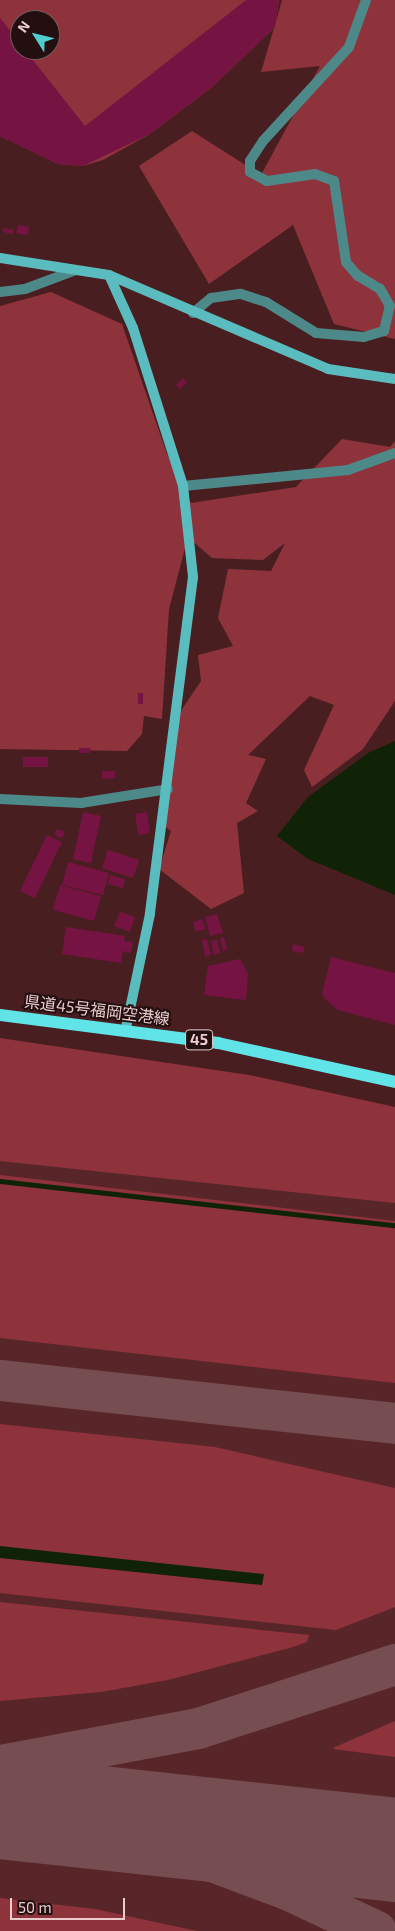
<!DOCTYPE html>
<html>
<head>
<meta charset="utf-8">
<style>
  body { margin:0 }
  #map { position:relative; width:395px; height:1931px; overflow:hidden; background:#491e21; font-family:"Exo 2","Noto Sans JP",sans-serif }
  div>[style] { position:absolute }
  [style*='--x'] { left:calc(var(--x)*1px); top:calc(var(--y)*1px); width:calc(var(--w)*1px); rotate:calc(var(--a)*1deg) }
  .built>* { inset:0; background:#582529 }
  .green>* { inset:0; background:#8e333c }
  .water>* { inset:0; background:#102307 }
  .stream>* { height:4.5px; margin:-2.25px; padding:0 2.25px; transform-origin:2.25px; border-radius:2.25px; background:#102307 }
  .taxiway>* { height:41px; margin:-20.5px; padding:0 20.5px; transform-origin:20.5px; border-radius:20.5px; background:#764e51 }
  .runway>* { height:104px; margin:-52px; padding:0 52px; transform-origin:52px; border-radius:52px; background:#764e51 }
  .building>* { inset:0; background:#751443 }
  .street>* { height:10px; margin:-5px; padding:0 5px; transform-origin:5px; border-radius:5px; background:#4e898a }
  .secondary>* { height:10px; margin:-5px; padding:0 5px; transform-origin:5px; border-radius:5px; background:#5abcbe }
  .primary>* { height:12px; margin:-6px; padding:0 6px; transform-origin:6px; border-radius:6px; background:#60e4e7 }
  span { translate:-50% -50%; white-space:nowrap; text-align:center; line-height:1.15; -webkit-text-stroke:4px #230f10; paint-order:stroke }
  .shield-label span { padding:1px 4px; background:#230f10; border:1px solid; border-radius:4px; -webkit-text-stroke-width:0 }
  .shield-label { font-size:15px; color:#eacccd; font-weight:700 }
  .street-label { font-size:16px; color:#eacccd }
  .north { position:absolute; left:10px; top:10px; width:50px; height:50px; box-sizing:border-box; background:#230f10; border:1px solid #735b5c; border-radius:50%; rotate:306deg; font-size:14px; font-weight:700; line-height:20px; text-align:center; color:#eacccd }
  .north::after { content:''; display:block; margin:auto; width:18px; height:22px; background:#52cdcf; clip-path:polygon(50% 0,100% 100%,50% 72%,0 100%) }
  .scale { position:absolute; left:10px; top:1898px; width:115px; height:22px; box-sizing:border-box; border:2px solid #eacccd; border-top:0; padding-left:6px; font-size:15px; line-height:18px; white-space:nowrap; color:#eacccd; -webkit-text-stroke:4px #230f10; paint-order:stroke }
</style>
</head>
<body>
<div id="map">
  <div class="built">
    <i style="clip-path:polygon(0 1040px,280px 1081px,395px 1111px,395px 1931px,0 1931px)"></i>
  </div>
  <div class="green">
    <i style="clip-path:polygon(evenodd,0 0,279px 0,276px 22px,282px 0,395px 0,395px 339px,334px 324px,293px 225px,209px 284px,139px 166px,192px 131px,261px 175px,320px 66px,261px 72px,274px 28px,212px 87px,150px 134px,103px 160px,83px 166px,58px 164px,0 136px,0 0,20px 20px,50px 20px,50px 50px,20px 50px,20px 20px)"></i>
    <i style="clip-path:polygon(51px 292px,122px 324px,167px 454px,191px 503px,296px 487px,342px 439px,390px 447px,395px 441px,395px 701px,363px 749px,312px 787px,304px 770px,334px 705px,310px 696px,248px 755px,266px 759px,246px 803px,258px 811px,237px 823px,244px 893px,211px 909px,159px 869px,171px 831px,158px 821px,174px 721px,201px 681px,198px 655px,233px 646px,218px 618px,228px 569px,271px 571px,285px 543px,263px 560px,212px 558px,188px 537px,169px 609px,162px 719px,144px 716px,142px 734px,127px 751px,0 749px,0 306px)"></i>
    <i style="clip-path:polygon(0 1038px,249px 1075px,395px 1107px,395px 1203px,0 1161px)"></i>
    <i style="clip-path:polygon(0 1175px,395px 1221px,395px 1383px,0 1338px)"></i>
    <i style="clip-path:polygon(0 1424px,215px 1447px,395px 1488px,395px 1607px,336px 1630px,0 1593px)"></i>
    <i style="clip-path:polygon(0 1602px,309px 1635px,307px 1642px,293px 1647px,168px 1680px,101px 1692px,0 1701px)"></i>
    <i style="clip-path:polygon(395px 1721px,395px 1757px,333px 1749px,335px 1747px)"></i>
    <i style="clip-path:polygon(0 1898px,95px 1909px,197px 1931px,0 1931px)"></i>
  </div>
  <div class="water">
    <i style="clip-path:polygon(395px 741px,395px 895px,308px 859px,277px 836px,308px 797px,368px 753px)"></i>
    <i style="clip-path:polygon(0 1546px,264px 1574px,262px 1585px,0 1558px)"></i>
  </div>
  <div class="stream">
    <i style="--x:0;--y:1181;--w:397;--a:6.4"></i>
  </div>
  <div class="taxiway">
    <i style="--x:0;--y:1380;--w:397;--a:6.2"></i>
    <i style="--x:0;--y:1765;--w:201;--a:-10.6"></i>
    <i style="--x:198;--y:1728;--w:207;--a:-18"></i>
    <i style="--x:3;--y:1807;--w:99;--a:12.2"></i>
    <i style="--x:100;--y:1828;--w:100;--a:15.7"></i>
    <i style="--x:196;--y:1855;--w:99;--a:20.6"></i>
    <i style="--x:289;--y:1890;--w:96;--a:25.2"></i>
  </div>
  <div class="runway">
    <i style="--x:0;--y:1807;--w:397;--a:6.2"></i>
  </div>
  <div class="building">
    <i style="clip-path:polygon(246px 0,279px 0,275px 27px,212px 87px,150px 134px,83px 166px,58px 164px,0 136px,0 18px,20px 43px,20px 50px,25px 50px,85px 126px)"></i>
    <i style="clip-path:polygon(18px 225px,29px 227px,28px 235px,16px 233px)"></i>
    <i style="clip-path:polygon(3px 228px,14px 230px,13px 234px,3px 232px)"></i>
    <i style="clip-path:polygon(183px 378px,187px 383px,179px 389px,176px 385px)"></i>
    <i style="clip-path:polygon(138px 693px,143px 693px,143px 704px,138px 704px)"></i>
    <i style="clip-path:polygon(79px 748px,90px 748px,90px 753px,79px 753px)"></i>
    <i style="clip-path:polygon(23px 757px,48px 757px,48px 767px,23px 767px)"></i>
    <i style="clip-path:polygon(102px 771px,115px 771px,115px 778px,102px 779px)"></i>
    <i style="clip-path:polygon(83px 812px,101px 816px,91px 863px,73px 859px)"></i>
    <i style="clip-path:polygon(147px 812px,150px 833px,138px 835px,135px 814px)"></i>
    <i style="clip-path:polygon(57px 829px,65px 832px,62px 838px,54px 835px)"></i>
    <i style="clip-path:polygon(47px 835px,62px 842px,35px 898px,20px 891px)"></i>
    <i style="clip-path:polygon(108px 850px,139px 860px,133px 878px,102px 868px)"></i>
    <i style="clip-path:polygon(68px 862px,109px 873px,103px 895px,62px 885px)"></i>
    <i style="clip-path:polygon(110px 875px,125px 879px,123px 888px,108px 884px)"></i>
    <i style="clip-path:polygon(60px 885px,101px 896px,94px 921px,53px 910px)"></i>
    <i style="clip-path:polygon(120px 912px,135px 917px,130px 932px,114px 926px)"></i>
    <i style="clip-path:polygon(217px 914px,223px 933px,210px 936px,205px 917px)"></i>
    <i style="clip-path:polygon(202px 919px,206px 929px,196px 932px,193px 922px)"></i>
    <i style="clip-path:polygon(66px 927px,125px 936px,124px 941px,133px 942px,131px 953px,123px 951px,121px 963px,62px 954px)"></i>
    <i style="clip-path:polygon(224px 937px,227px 950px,223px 951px,220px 938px)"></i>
    <i style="clip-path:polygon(207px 939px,211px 955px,205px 957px,202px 940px)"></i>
    <i style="clip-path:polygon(217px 940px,220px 953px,214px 955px,211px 941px)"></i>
    <i style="clip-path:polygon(293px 944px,305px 947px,303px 953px,292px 951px)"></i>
    <i style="clip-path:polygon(331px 957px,395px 973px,395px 1025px,338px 1010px,326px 1000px,322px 994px)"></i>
    <i style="clip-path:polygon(240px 959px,248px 973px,246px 1000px,204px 995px,208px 966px)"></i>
  </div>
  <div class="street">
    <i style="--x:0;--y:292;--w:25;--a:-7"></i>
    <i style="--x:25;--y:289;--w:54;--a:-20.4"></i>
    <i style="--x:193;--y:313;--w:23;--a:-40"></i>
    <i style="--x:211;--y:298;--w:30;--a:-8"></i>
    <i style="--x:241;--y:294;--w:26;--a:18"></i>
    <i style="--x:266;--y:302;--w:59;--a:31.8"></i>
    <i style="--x:316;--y:333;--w:48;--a:4.8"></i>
    <i style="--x:364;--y:337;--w:21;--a:-17"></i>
    <i style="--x:384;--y:331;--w:26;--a:-77"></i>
    <i style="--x:390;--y:306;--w:20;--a:-120"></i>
    <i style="--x:380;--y:289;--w:26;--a:-149"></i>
    <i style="--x:358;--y:276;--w:18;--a:-131"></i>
    <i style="--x:346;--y:262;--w:82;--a:-98.4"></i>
    <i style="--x:334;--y:181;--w:20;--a:-160"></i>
    <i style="--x:315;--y:174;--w:49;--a:171.7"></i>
    <i style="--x:267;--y:181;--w:19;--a:-152"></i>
    <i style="--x:250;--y:172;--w:11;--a:-90"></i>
    <i style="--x:250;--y:161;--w:24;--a:-57"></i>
    <i style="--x:263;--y:141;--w:127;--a:-47.5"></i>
    <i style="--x:349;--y:47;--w:50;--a:-70.1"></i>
    <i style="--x:183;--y:486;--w:166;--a:-5.5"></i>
    <i style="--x:348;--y:470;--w:50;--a:-19.9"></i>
    <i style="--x:0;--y:799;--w:81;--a:2.8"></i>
    <i style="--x:81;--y:803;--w:88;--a:-9.1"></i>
  </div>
  <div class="secondary">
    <i style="--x:0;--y:258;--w:110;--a:8.9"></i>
    <i style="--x:109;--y:275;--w:238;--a:23.2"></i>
    <i style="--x:328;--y:369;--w:68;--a:8.5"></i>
    <i style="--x:109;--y:275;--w:58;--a:65.6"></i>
    <i style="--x:133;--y:328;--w:166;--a:72.4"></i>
    <i style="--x:183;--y:486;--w:92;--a:83.7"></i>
    <i style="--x:193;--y:577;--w:340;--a:97.3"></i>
    <i style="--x:150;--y:914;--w:116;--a:101.9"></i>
  </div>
  <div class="primary">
    <i style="--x:0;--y:1015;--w:220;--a:7.3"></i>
    <i style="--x:218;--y:1043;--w:181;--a:12.4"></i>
  </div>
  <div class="shield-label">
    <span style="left:199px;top:1040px">45</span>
  </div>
  <div class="street-label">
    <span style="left:97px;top:1010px;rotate:7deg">県道45号福岡空港線</span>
  </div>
  <div class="north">N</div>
  <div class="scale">50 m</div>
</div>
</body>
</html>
